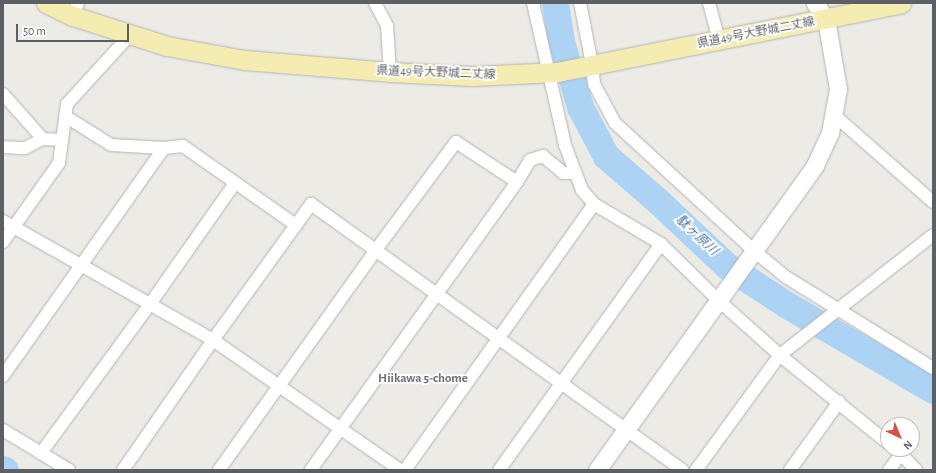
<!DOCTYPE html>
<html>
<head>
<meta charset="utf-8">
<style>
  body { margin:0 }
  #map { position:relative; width:936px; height:473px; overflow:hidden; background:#edebe5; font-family:"Alegreya Sans","Noto Sans JP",sans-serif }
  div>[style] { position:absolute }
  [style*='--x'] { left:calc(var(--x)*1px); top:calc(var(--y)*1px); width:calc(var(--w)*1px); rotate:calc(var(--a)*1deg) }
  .river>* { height:27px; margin:-13.5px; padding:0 13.5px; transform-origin:13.5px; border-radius:13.5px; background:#add3f4 }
  .roads { filter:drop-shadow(0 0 1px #b2b4b8) drop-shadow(0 0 1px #b2b4b8) }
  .street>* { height:12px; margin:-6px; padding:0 6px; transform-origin:6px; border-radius:6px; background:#fff }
  .secondary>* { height:17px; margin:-8.5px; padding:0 8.5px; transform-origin:8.5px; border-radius:8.5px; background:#fff }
  .primary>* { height:19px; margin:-9.5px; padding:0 9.5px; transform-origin:9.5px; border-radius:9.5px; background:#f5ecb1 }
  span { translate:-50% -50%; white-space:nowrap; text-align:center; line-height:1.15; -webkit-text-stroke:3.5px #fff; paint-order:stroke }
  .street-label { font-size:12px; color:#5c5f63 }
  .water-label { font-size:13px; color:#4c75a5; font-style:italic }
  .neighbourhood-label { font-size:13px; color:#6d7175; font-weight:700 }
  .frame { position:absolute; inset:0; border:4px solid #5c5f63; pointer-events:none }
  .north { position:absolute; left:880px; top:417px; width:40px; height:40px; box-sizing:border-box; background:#fff; border:1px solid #bebfc1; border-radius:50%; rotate:136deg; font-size:11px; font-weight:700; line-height:16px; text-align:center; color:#5c5f63 }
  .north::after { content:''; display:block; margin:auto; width:14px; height:18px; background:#d45243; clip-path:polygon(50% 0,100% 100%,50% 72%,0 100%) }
  .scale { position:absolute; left:16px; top:24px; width:113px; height:18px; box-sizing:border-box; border:2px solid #5c5f63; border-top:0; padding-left:5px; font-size:12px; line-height:14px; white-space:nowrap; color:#5c5f63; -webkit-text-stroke:3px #fff; paint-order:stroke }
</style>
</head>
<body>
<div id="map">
  <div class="river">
    <i style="--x:555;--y:3;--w:38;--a:81"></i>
    <i style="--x:561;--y:41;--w:69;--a:73.9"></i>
    <i style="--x:580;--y:107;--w:55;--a:62"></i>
    <i style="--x:606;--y:156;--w:70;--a:41"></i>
    <i style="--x:659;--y:202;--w:93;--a:43.3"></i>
    <i style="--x:727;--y:266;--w:72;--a:33"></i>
    <i style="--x:787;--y:305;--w:169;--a:30.2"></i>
    <i style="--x:3;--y:469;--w:2;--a:27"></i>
  </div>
  <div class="roads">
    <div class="street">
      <i style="--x:375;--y:3;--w:26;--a:62"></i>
      <i style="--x:387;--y:26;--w:46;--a:86.3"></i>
      <i style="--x:533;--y:3;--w:146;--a:77.3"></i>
      <i style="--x:565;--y:145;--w:48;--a:69.3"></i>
      <i style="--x:582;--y:190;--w:18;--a:49"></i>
      <i style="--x:580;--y:3;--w:62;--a:78.9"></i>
      <i style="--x:592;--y:64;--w:20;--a:84"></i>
      <i style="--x:594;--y:84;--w:44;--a:61.7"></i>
      <i style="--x:615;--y:123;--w:189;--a:42.6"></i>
      <i style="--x:754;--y:251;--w:41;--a:39.1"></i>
      <i style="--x:786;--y:277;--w:173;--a:31.8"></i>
      <i style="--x:709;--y:3;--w:38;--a:75"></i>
      <i style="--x:73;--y:16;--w:14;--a:-69"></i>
      <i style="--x:3;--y:94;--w:60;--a:48.4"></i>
      <i style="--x:43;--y:139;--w:19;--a:3"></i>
      <i style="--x:834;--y:115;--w:132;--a:41.3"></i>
      <i style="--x:65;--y:116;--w:54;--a:32.2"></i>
      <i style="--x:111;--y:145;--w:53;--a:3.2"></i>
      <i style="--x:3;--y:147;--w:22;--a:3"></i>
      <i style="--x:25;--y:148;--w:20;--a:-27"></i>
      <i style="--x:517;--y:182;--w:26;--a:-59"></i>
      <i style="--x:530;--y:160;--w:14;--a:-17"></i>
      <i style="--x:543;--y:156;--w:26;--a:40"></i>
      <i style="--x:563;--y:173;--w:13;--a:0"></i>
      <i style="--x:3;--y:221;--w:241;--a:29.5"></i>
      <i style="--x:213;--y:340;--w:168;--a:-54.2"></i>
      <i style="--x:311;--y:204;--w:457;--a:35.6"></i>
      <i style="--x:3;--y:242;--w:97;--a:-54.7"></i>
      <i style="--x:59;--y:163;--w:60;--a:-82.3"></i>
      <i style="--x:67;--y:104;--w:93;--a:-47.6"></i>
      <i style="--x:661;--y:244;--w:80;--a:44.5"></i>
      <i style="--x:718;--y:300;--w:86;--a:41.7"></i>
      <i style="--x:782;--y:357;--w:136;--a:39.1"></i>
      <i style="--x:3;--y:376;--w:279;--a:-54.8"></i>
      <i style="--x:164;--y:148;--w:19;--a:-6"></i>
      <i style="--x:183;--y:146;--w:138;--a:35"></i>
      <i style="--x:3;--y:430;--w:44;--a:31.2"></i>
      <i style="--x:896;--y:449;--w:29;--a:46"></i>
      <i style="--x:69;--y:470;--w:33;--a:-149"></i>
      <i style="--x:41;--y:453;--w:185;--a:-53.8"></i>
      <i style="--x:150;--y:304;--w:148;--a:-54.9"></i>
      <i style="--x:123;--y:470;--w:158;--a:-55.3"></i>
      <i style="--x:213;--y:340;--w:228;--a:34.8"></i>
      <i style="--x:219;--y:470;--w:269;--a:-54.5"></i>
      <i style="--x:375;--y:251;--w:136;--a:-53.4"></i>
      <i style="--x:456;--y:142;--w:73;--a:33.3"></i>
      <i style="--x:517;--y:182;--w:354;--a:125.6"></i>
      <i style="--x:405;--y:470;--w:326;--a:-54.6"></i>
      <i style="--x:594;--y:204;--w:78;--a:30.8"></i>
      <i style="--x:661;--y:244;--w:278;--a:125.6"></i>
      <i style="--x:696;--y:470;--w:142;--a:-53.9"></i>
      <i style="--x:780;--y:355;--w:194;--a:-38.1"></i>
      <i style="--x:790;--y:470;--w:84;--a:-54.2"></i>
      <i style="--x:889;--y:470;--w:20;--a:-53"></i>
    </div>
    <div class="secondary">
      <i style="--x:597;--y:470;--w:375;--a:-54.4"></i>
      <i style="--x:815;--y:165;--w:35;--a:-65"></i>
      <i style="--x:830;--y:133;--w:45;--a:-79.7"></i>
      <i style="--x:838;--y:89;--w:71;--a:-99.7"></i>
      <i style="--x:826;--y:19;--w:19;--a:-125"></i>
    </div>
    <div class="primary">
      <i style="--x:46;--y:3;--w:30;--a:26"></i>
      <i style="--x:73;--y:16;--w:99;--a:17.7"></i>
      <i style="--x:167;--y:46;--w:79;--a:10.2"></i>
      <i style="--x:245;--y:60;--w:145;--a:4.7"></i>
      <i style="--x:390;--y:72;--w:82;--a:2.8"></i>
      <i style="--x:472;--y:76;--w:85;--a:-2.7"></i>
      <i style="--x:557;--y:72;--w:351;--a:-11.3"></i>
    </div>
  </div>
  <div class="street-label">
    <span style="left:756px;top:33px;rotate:-11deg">県道49号大野城二丈線</span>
    <span style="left:436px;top:73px;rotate:2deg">県道49号大野城二丈線</span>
  </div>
  <div class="water-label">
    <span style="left:696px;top:236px;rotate:43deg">駄ヶ原川</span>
  </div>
  <div class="neighbourhood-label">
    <span style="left:423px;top:379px">Hiikawa 5-chome</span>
  </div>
  <div class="frame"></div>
  <div class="north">N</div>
  <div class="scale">50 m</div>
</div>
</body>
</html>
